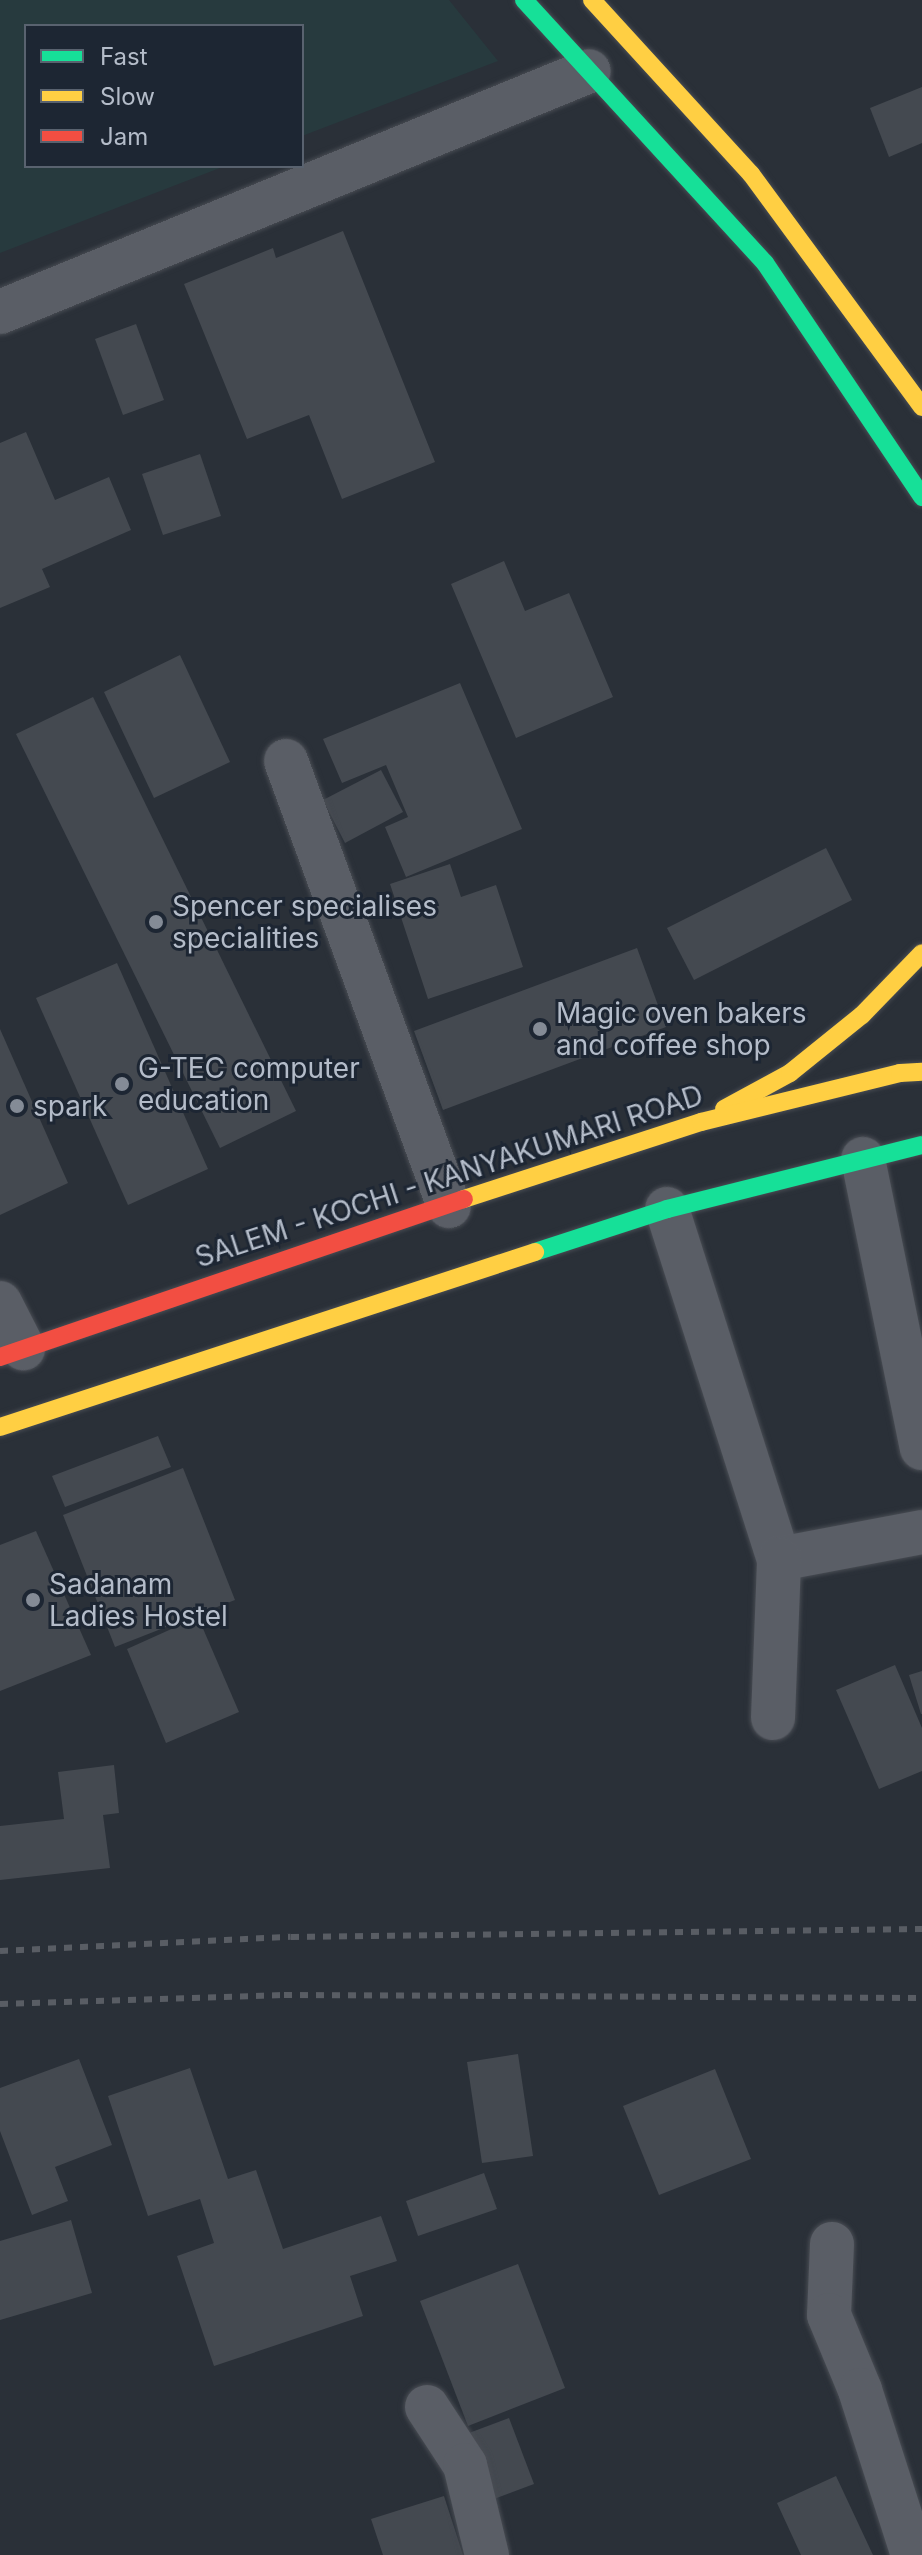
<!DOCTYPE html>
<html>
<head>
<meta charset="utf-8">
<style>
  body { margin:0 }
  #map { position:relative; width:922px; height:2555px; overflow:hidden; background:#2a3038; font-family:Inter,sans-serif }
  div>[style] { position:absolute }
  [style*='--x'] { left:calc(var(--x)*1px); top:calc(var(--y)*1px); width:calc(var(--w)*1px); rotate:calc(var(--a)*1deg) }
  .green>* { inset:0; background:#273a3e }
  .building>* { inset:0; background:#444950 }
  .roads { filter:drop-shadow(0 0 2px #484c53) drop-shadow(0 0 2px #484c53) }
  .street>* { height:44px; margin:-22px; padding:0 22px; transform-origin:22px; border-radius:22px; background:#5a5e66 }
  .fast>* { height:18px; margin:-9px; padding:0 9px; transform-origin:9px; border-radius:9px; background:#16e098 }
  .slow>* { height:18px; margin:-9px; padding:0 9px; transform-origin:9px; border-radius:9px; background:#ffcf43 }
  .jam>* { height:18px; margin:-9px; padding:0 9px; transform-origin:9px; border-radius:9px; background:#f24e42 }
  .rail>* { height:6px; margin-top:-3px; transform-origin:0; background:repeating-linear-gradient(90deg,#595d64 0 8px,transparent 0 16px) }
  .dots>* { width:22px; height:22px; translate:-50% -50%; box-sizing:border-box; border:4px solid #1d2633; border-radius:50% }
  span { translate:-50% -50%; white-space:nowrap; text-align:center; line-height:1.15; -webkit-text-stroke:6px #1d2633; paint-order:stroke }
  .poi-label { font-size:28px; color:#b4bcc9 }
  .left { translate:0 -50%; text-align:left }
  .street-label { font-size:28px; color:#b4bcc9 }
  .legend { position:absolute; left:24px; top:24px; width:280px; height:144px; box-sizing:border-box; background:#1d2633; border:2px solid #59626f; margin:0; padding:10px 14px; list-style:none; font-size:24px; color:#b4bcc9 }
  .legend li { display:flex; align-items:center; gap:16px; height:40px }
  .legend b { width:40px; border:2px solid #59626f }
</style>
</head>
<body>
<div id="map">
  <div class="green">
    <i style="clip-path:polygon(0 0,449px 0,498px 61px,302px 136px,302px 26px,26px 26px,26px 166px,225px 166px,0 253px)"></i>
  </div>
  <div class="building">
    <i style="clip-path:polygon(922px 87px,922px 143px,889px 157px,870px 108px)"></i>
    <i style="clip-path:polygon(343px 231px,435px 462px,342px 499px,309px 415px,247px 439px,184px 284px,273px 248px,276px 258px)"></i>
    <i style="clip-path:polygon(136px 324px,164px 400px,123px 415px,95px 339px)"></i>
    <i style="clip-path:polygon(26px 432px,55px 500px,109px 477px,131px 530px,42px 569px,50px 587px,0 608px,0 443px)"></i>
    <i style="clip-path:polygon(200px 454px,221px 516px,163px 535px,142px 474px)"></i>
    <i style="clip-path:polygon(504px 561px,525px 611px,569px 593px,613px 697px,516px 738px,451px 584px)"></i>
    <i style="clip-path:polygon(180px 655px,230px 762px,154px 798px,104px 692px)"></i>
    <i style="clip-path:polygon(460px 683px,522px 829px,406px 877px,385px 827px,408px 817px,386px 765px,342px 783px,323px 739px)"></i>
    <i style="clip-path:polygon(93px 697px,296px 1111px,220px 1148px,16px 734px)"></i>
    <i style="clip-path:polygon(381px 770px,403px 812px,345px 843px,323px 800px)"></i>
    <i style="clip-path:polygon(826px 848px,852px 900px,694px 980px,667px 928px)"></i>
    <i style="clip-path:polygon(450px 864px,461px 897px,496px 885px,523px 967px,428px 999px,390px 884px)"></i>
    <i style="clip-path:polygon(637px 948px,666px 1027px,443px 1110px,414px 1031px)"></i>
    <i style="clip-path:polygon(117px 963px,208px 1169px,128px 1205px,36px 998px)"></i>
    <i style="clip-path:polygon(0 1029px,68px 1183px,0 1215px)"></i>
    <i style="clip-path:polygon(158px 1436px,171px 1467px,65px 1507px,52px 1476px)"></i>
    <i style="clip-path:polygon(183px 1468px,235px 1600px,115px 1647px,63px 1515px)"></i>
    <i style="clip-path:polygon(36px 1531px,91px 1655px,0 1691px,0 1545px)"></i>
    <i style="clip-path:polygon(198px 1617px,239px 1712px,166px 1743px,127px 1649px)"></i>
    <i style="clip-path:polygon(895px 1665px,922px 1728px,922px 1771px,879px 1789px,836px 1690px)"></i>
    <i style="clip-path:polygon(922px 1671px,922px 1714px,921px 1714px,909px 1675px)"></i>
    <i style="clip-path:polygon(114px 1765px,119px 1813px,103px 1815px,110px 1868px,0 1880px,0 1826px,64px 1819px,58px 1772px)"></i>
    <i style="clip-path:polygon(518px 2054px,533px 2156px,482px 2163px,467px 2062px)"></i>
    <i style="clip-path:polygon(79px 2059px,112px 2145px,55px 2167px,68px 2201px,32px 2215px,0 2131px,0 2088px)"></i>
    <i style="clip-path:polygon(190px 2068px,228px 2179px,256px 2170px,283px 2249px,381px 2216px,397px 2261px,350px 2276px,363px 2316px,214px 2366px,177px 2256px,214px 2243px,200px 2199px,148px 2216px,108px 2096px)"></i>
    <i style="clip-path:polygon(715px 2069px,751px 2159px,659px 2195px,623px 2106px)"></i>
    <i style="clip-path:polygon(484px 2173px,497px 2209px,418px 2236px,406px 2201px)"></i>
    <i style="clip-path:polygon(71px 2220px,92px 2293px,0 2320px,0 2241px)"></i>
    <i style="clip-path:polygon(518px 2264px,565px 2388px,468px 2426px,420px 2301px)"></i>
    <i style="clip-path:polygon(509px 2418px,534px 2484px,486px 2502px,461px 2436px)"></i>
    <i style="clip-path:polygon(836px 2476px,873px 2555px,801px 2555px,777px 2503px)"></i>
    <i style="clip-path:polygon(444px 2496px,463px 2555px,383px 2555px,371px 2519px)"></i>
  </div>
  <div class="roads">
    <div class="street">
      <i style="--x:0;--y:312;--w:636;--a:-22.25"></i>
      <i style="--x:286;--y:761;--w:474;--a:69.9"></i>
      <i style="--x:863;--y:1159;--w:295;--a:78.5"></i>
      <i style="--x:667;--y:1209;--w:367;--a:72.3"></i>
      <i style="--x:779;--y:1559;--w:146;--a:-10.7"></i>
      <i style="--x:0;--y:1303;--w:51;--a:62.9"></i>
      <i style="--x:773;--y:1718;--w:159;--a:-87.8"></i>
      <i style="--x:832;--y:2244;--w:71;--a:92.4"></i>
      <i style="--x:829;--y:2315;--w:81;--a:67.5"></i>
      <i style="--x:860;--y:2390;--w:173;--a:72.2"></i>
      <i style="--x:427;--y:2407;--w:69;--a:56.8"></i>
      <i style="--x:465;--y:2465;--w:93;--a:76.3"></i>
    </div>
    <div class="fast">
      <i style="--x:524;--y:0;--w:357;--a:47.5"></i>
      <i style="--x:765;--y:263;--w:282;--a:56.1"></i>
      <i style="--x:535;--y:1252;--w:139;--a:-18"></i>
      <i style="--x:667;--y:1209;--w:263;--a:-14.1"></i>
    </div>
    <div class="slow">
      <i style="--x:592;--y:0;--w:236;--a:47.6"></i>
      <i style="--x:751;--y:174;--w:289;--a:53.7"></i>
      <i style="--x:724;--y:1109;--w:75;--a:-28.6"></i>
      <i style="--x:790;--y:1073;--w:92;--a:-38.9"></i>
      <i style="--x:862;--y:1015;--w:86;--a:-45.9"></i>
      <i style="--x:464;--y:1199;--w:249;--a:-18"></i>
      <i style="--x:701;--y:1122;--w:205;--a:-13.8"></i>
      <i style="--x:900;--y:1073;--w:22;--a:-3"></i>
      <i style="--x:0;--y:1427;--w:563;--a:-18.11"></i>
    </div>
    <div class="jam">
      <i style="--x:0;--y:1357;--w:490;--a:-18.8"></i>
    </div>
  </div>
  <div class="rail">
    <i style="--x:0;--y:1951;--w:291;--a:-2.8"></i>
    <i style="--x:291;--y:1937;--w:631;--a:-0.73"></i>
    <i style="--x:0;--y:2004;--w:284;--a:-1.8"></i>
    <i style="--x:284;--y:1995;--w:638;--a:0.27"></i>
  </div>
  <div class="dots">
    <i style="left:156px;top:922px;background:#848b96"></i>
    <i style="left:540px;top:1029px;background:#848b96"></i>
    <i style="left:122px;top:1084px;background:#848b96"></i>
    <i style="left:17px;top:1106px;background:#848b96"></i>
    <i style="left:33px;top:1600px;background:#848b96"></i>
  </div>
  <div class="poi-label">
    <span class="left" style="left:172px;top:922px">Spencer specialises<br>specialities</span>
    <span class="left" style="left:556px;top:1029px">Magic oven bakers<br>and coffee shop</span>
    <span class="left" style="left:138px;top:1084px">G-TEC computer<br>education</span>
    <span class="left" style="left:33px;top:1106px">spark</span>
    <span class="left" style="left:49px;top:1600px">Sadanam<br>Ladies Hostel</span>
  </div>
  <div class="street-label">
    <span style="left:449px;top:1176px;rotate:-18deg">SALEM - KOCHI - KANYAKUMARI ROAD</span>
  </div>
  <ul class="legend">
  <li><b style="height:10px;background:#16e098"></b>Fast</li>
  <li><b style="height:10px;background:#ffcf43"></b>Slow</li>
  <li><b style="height:10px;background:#f24e42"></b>Jam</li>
  </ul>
</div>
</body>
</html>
